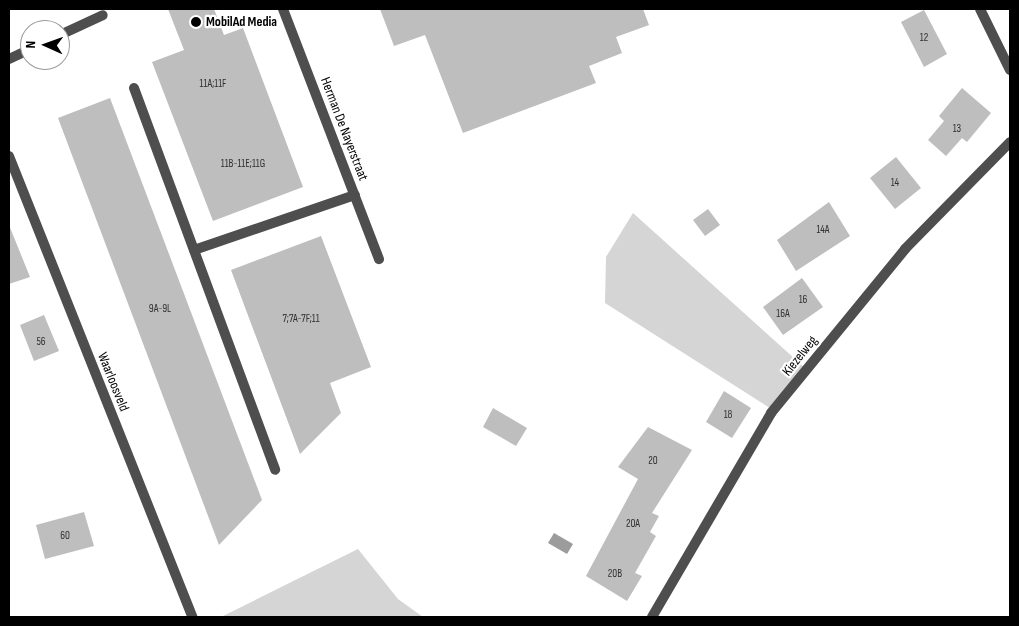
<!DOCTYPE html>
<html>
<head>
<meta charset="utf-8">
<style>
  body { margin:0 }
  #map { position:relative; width:1019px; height:626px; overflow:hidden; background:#fff; font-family:"Sofia Sans Condensed",sans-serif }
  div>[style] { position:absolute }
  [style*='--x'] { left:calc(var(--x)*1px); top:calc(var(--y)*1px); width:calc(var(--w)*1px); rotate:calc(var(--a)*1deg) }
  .green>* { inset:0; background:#d5d5d5 }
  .water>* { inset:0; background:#9c9c9c }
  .building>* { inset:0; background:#bebebe }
  .service>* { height:10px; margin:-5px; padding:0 5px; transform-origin:5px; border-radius:5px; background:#4e4e4e }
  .minor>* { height:10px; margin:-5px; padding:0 5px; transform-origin:5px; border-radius:5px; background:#4e4e4e }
  .dots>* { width:14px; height:14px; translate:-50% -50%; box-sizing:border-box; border:2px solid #fff; border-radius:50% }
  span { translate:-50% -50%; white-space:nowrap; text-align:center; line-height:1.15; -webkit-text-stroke:4.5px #fff; paint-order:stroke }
  .number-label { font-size:11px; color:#303030 }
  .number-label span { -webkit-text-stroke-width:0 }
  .poi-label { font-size:14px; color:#000; font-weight:700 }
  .left { translate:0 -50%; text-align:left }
  .street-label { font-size:14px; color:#000 }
  .frame { position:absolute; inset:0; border:10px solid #000; pointer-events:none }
  .north { position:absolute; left:20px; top:20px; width:50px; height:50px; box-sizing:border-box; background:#fff; border:1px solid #999; border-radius:50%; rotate:272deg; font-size:14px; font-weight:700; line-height:20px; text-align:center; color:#000 }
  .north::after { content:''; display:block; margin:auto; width:18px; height:22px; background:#000; clip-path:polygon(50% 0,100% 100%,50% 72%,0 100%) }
</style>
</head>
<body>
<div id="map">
  <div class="green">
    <i style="clip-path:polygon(633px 213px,805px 368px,776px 412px,605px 303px,606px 257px)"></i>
    <i style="clip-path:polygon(358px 549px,398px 599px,423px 617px,221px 617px)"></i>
  </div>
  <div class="water">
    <i style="clip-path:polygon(554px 533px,573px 544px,567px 554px,548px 543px)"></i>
  </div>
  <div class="building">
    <i style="clip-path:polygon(168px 9px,214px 9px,224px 35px,243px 28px,303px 187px,213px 221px,152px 62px,184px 50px)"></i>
    <i style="clip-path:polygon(380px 9px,643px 9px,649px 25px,616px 37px,622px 53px,589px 66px,596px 83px,463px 133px,425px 35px,394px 46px)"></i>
    <i style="clip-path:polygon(924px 10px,947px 54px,924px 67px,901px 22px)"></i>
    <i style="clip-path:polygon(962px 88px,991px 113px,967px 142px,962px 138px,946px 156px,928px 140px,944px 121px,939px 116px)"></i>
    <i style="clip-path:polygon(110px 98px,262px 500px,219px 545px,58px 118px)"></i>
    <i style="clip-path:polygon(896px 157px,921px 188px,895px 209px,870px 178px)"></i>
    <i style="clip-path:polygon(829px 202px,850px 236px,796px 271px,777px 240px)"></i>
    <i style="clip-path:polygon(708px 209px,720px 225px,705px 236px,693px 220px)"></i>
    <i style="clip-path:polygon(9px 225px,30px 277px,9px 284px)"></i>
    <i style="clip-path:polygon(321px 236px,371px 367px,330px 383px,341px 413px,300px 454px,231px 270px)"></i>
    <i style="clip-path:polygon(802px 278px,823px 307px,783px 335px,763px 307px)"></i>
    <i style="clip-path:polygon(44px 315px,59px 351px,34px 361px,20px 325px)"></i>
    <i style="clip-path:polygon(724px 391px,751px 408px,732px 438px,706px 422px)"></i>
    <i style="clip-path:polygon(493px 408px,527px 428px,516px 446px,483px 427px)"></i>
    <i style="clip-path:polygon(648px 427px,692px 450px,652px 513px,659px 516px,650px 532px,656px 536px,635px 573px,642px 576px,627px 601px,586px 576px,638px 479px,618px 467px)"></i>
    <i style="clip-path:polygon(84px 512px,94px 546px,45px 559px,36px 525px)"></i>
  </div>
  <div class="service">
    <i style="--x:134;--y:88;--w:407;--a:69.7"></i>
    <i style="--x:194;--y:250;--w:170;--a:-18.9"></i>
  </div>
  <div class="minor">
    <i style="--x:283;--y:9;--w:268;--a:69"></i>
    <i style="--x:980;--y:9;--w:68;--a:63.8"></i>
    <i style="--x:60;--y:35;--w:47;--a:-24.9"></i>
    <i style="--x:9;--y:59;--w:23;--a:-25"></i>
    <i style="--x:9;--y:156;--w:496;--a:68.3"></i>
    <i style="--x:652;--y:617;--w:236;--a:-59.7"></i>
    <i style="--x:771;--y:413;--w:212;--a:-50.7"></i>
    <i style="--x:905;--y:249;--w:150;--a:-45.5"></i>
  </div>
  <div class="dots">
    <i style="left:196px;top:22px;background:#000"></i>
  </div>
  <div class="number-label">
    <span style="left:924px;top:38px">12</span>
    <span style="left:213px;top:84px">11A;11F</span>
    <span style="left:957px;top:129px">13</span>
    <span style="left:243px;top:164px">11B-11E;11G</span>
    <span style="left:895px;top:183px">14</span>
    <span style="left:823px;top:230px">14A</span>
    <span style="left:803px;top:300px">16</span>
    <span style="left:160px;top:309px">9A-9L</span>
    <span style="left:783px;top:314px">16A</span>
    <span style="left:301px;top:319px">7;7A-7F;11</span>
    <span style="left:41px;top:342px">56</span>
    <span style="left:728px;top:415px">18</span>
    <span style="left:653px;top:461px">20</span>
    <span style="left:633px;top:524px">20A</span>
    <span style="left:65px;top:536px">60</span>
    <span style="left:615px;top:574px">20B</span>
  </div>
  <div class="poi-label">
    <span class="left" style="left:206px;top:22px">MobilAd Media</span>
  </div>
  <div class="street-label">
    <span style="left:344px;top:129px;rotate:69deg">Herman De Nayerstraat</span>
    <span style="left:800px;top:356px;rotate:-51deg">Kiezelweg</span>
    <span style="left:113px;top:382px;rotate:68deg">Waarloosveld</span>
  </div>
  <div class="frame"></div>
  <div class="north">N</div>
</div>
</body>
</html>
